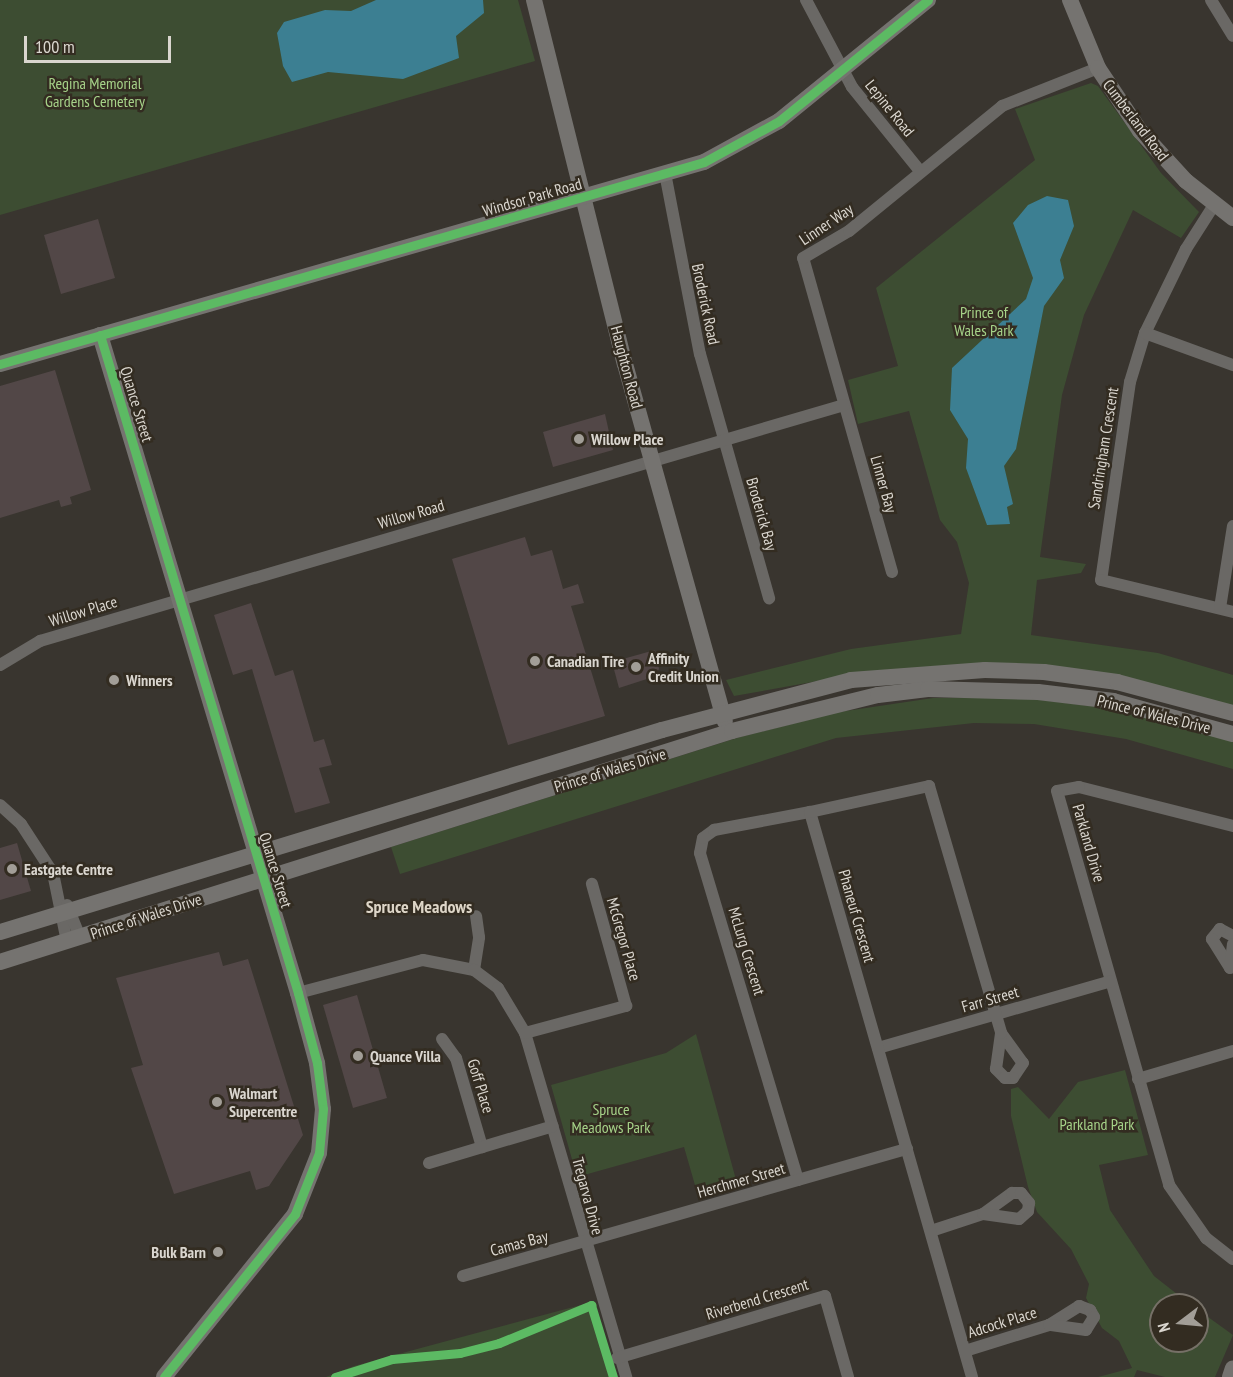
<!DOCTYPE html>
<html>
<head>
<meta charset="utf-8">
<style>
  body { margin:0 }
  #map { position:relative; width:1233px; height:1377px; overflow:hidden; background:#39352f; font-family:"PT Sans Narrow",sans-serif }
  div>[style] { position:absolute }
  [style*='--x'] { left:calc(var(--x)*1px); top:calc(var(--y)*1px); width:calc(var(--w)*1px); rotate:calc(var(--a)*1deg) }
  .green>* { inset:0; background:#3d4d32 }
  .water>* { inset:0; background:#3c7f92 }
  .building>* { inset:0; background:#524747 }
  .street>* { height:12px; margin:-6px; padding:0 6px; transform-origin:6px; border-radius:6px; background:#6a6865 }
  .secondary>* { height:16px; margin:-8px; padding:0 8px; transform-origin:8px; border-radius:8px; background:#757370 }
  .cycleway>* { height:9px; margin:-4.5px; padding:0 4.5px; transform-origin:4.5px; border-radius:4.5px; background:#5cba63 }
  .dots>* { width:16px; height:16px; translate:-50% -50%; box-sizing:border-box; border:3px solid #332c21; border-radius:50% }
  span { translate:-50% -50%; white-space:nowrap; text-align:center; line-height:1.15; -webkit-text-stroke:5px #332c21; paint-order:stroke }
  .park-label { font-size:16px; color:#a6d389 }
  .street-label { font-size:16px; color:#dad6cf }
  .poi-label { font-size:16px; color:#dad6cf; font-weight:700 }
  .left { translate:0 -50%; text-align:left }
  .right { translate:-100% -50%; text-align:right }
  .neighbourhood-label { font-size:18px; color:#ded6c8; font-weight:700 }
  .north { position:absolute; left:1149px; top:1293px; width:60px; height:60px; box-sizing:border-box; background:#332c21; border:2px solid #767067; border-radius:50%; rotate:254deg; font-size:16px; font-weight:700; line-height:24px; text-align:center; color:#dad6cf }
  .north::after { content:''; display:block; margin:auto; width:21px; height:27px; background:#a29e97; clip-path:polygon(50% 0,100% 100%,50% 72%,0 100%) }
  .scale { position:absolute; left:24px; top:36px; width:147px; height:27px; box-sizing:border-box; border:3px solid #dad6cf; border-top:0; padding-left:8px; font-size:18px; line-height:21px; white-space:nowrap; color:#dad6cf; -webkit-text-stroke:4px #332c21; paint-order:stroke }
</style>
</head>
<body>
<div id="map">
  <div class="green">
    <i style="clip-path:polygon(0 0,518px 0,535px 61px,0 215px)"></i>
    <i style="clip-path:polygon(1091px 83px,1098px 86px,1161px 173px,1199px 212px,1181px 238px,1133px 210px,1084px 315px,1062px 395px,1040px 557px,1086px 564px,1081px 573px,1037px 580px,1031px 635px,1158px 653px,1233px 675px,1233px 706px,1144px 682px,857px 674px,734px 696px,726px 680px,851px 649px,961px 634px,969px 583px,957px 542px,940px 520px,909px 411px,858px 424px,848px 380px,898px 366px,876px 288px,1035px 160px,1015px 109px)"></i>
    <i style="clip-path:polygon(1016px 697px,1115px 709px,1233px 741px,1233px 769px,1126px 739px,1034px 724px,974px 723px,836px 738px,400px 874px,391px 847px,740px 737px,839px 712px,933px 698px)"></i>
    <i style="clip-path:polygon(696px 1034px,738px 1187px,699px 1199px,684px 1147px,577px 1177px,551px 1085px,666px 1053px)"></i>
    <i style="clip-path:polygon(1125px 1070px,1148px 1155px,1099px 1165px,1110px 1210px,1154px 1276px,1191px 1305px,1161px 1305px,1161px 1341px,1197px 1341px,1197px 1309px,1233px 1335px,1215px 1377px,1165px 1377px,1137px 1370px,1134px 1377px,1098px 1377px,1132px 1368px,1119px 1341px,1102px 1328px,1086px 1298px,1089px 1284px,1071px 1249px,1037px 1212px,1028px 1187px,1011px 1116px,1011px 1089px,1018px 1087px,1049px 1119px,1078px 1082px)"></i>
    <i style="clip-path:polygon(592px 1302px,609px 1377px,326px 1377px,354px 1366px)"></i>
  </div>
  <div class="water">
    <i style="clip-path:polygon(376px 0,483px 0,484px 13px,456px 36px,459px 58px,403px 79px,328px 72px,292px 82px,283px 66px,277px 33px,284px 22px,325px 10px,351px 11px)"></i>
    <i style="clip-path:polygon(1047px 196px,1068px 200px,1074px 226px,1060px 260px,1064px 278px,1044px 306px,1016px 449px,1004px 466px,1013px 504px,1007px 507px,1010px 524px,987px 525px,966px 468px,968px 439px,950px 410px,952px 368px,1026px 299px,1033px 278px,1013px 223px,1028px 205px)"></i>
  </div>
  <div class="building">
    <i style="clip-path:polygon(98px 219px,115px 278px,61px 294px,44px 235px)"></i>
    <i style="clip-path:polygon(55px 370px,91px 490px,70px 497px,72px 504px,61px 507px,59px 500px,0 518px,0 386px)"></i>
    <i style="clip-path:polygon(605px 414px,613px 450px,553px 467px,543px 432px)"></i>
    <i style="clip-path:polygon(525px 537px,531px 556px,552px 550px,563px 589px,578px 584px,584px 603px,571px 606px,605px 716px,508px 745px,452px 559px)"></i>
    <i style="clip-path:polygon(251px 603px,275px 676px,293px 670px,314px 742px,324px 739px,332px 765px,319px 768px,330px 803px,295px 813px,252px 669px,233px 675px,214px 615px)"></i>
    <i style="clip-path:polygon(655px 650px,659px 669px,653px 677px,619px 688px,612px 662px)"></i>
    <i style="clip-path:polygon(17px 843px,31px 891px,0 900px,0 848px)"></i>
    <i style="clip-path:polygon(219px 952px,223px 966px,248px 959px,303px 1135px,269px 1186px,256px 1190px,250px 1171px,174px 1194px,131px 1068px,143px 1065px,116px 978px)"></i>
    <i style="clip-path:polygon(357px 995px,387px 1098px,353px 1108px,323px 1005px)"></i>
  </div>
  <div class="street">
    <i style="--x:806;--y:0;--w:98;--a:62.1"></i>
    <i style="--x:852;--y:87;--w:108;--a:51"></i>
    <i style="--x:1211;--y:0;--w:42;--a:58.6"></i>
    <i style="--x:665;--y:173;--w:184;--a:79.1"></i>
    <i style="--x:700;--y:354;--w:254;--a:74.2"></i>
    <i style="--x:1214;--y:205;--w:52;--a:122.5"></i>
    <i style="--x:1186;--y:249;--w:93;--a:116"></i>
    <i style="--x:1145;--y:333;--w:51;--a:107"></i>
    <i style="--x:1130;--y:382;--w:200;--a:98.3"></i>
    <i style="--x:1101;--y:580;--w:136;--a:13.6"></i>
    <i style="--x:1145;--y:333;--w:94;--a:20"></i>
    <i style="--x:892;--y:572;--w:326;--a:-105.8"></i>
    <i style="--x:803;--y:258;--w:53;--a:-30.4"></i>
    <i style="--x:849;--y:231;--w:198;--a:-39.2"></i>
    <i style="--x:1002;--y:106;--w:103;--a:-21.6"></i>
    <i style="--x:1220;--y:608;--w:83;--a:-81"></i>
    <i style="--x:0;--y:665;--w:47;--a:-31"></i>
    <i style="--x:40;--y:641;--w:838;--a:-16.36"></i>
    <i style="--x:0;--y:805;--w:28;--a:42"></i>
    <i style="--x:21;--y:824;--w:59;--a:56.9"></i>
    <i style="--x:53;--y:873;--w:70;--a:78.5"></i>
    <i style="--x:1233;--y:826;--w:159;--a:-165.8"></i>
    <i style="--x:1079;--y:787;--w:22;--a:170"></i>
    <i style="--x:1057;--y:791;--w:410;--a:74.1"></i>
    <i style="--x:1169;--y:1185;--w:65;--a:55.1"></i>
    <i style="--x:1206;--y:1238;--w:34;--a:38"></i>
    <i style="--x:67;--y:905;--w:35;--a:68"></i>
    <i style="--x:1233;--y:936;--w:15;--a:-152"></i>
    <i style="--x:1220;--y:929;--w:13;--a:129"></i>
    <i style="--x:1212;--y:939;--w:34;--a:58"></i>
    <i style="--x:1230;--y:968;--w:24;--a:-83"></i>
    <i style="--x:474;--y:970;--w:33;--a:-81"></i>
    <i style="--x:479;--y:937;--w:21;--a:-98"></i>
    <i style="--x:298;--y:993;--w:129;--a:-14.8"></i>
    <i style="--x:423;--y:960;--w:52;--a:11.1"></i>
    <i style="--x:474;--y:970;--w:30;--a:37"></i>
    <i style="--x:498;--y:988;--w:52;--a:59"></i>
    <i style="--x:525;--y:1033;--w:359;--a:73.6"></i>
    <i style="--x:525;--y:1033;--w:105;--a:-15"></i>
    <i style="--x:626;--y:1006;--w:127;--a:-105.6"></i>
    <i style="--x:1001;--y:1033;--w:37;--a:54"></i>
    <i style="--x:1023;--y:1063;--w:18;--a:124"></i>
    <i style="--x:1013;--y:1078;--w:8;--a:180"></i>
    <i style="--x:1005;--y:1078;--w:13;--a:-135"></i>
    <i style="--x:996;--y:1069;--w:36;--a:-82"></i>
    <i style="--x:442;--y:1039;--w:24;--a:54"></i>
    <i style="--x:456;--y:1058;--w:93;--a:73.7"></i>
    <i style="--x:878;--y:1048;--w:242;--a:-16"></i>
    <i style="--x:1138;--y:1079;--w:99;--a:-16.4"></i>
    <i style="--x:429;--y:1163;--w:129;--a:-16.6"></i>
    <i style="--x:798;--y:1180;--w:341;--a:-106.7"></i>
    <i style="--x:700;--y:853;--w:15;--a:-79"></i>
    <i style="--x:703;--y:838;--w:14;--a:-36"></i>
    <i style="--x:714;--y:830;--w:98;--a:-10.6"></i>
    <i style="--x:931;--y:1231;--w:55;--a:-18.1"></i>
    <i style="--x:983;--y:1214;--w:36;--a:-36"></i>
    <i style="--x:1012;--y:1193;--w:9;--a:0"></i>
    <i style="--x:1021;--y:1193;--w:13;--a:51"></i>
    <i style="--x:1029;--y:1203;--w:8;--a:97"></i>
    <i style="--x:1028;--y:1211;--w:12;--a:138"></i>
    <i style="--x:1019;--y:1219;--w:36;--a:-172"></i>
    <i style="--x:463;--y:1276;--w:462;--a:-16"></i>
    <i style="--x:965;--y:1351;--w:88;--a:-17.2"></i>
    <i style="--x:1049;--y:1325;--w:36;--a:-32"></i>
    <i style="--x:1079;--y:1306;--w:12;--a:20"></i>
    <i style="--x:1090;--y:1310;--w:8;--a:60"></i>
    <i style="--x:1094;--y:1317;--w:15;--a:122"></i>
    <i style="--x:1086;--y:1330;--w:37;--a:-172"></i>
    <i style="--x:617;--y:1358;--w:217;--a:-16.6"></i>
    <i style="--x:825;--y:1296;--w:84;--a:74.1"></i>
    <i style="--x:972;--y:1377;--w:588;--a:-106"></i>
    <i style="--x:810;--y:812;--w:122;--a:-12.3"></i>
    <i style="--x:929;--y:786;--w:257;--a:73.7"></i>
  </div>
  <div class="secondary">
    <i style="--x:534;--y:0;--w:375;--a:76"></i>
    <i style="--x:625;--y:364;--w:371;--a:74.4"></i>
    <i style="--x:1070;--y:0;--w:74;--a:67.6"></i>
    <i style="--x:1098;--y:68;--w:76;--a:56.3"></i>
    <i style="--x:1140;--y:131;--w:68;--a:47.4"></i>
    <i style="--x:1186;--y:181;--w:60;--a:38.2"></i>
    <i style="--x:100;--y:335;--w:687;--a:73.25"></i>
    <i style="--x:298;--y:993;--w:73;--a:74.8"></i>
    <i style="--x:317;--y:1063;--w:46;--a:82.6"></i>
    <i style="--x:323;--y:1109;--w:44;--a:95.2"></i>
    <i style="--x:319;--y:1153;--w:66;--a:111.5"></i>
    <i style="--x:295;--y:1214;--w:209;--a:128.8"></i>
    <i style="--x:0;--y:364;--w:732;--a:-16.01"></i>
    <i style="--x:704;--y:162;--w:85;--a:-28.7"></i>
    <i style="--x:779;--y:121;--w:192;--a:-39.1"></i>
    <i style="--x:0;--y:932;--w:692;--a:-16.97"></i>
    <i style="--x:662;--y:730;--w:196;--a:-14.8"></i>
    <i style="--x:851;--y:680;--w:134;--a:-4.3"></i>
    <i style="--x:985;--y:670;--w:59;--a:1.9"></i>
    <i style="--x:1044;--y:672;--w:74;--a:7.8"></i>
    <i style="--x:1117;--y:682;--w:120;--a:15"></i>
    <i style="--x:0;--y:962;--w:768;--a:-17.51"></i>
    <i style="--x:732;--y:731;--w:150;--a:-13.9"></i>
    <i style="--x:878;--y:695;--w:50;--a:-6.8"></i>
    <i style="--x:928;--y:689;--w:110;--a:1.6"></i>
    <i style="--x:1038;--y:692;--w:76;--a:6.8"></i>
    <i style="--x:1113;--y:701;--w:124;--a:15.4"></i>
    <i style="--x:1230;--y:1377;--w:9;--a:-72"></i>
  </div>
  <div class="cycleway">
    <i style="--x:100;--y:335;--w:687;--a:73.25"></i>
    <i style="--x:298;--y:993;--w:73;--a:74.8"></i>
    <i style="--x:317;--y:1063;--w:46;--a:82.6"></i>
    <i style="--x:323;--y:1109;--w:44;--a:95.2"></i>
    <i style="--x:319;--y:1153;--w:66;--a:111.5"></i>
    <i style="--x:295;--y:1214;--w:209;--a:128.8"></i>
    <i style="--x:0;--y:364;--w:732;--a:-16.01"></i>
    <i style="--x:704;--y:162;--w:85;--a:-28.7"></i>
    <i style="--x:779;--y:121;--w:192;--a:-39.1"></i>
    <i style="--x:335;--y:1377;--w:60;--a:-17.5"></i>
    <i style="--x:392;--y:1359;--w:68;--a:-5"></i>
    <i style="--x:460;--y:1353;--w:40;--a:-14.4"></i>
    <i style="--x:499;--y:1343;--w:100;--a:-22.4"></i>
    <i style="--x:591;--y:1305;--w:75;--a:73"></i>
  </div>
  <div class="dots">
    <i style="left:579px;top:439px;background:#a29e97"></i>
    <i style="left:535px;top:661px;background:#a29e97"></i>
    <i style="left:636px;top:667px;background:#a29e97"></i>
    <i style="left:114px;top:680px;background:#a29e97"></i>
    <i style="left:12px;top:869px;background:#a29e97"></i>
    <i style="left:358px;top:1056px;background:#a29e97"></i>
    <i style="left:217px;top:1102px;background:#a29e97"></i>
    <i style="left:218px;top:1252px;background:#a29e97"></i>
  </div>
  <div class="park-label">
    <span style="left:95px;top:92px">Regina Memorial<br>Gardens Cemetery</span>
    <span style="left:984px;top:321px">Prince of<br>Wales Park</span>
    <span style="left:611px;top:1118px">Spruce<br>Meadows Park</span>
    <span style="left:1097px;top:1124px">Parkland Park</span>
  </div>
  <div class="street-label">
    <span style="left:890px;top:108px;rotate:51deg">Lepine Road</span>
    <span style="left:1136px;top:120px;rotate:53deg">Cumberland Road</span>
    <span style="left:532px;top:197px;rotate:-16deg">Windsor Park Road</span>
    <span style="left:826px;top:224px;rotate:-34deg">Linner Way</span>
    <span style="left:706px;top:304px;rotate:78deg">Broderick Road</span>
    <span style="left:627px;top:367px;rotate:75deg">Haughton Road</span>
    <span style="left:137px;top:404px;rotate:73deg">Quance Street</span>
    <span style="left:1103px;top:448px;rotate:-81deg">Sandringham Crescent</span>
    <span style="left:884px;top:484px;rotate:74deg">Linner Bay</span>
    <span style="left:411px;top:514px;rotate:-16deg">Willow Road</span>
    <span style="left:762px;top:514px;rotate:74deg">Broderick Bay</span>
    <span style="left:83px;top:611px;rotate:-17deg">Willow Place</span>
    <span style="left:1154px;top:714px;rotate:14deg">Prince of Wales Drive</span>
    <span style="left:610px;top:770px;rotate:-17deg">Prince of Wales Drive</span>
    <span style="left:1089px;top:843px;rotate:74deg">Parkland Drive</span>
    <span style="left:276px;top:870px;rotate:73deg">Quance Street</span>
    <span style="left:146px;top:916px;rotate:-18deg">Prince of Wales Drive</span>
    <span style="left:857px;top:916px;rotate:74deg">Phaneuf Crescent</span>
    <span style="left:624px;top:939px;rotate:74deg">McGregor Place</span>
    <span style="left:747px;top:951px;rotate:73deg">McLurg Crescent</span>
    <span style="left:990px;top:999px;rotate:-16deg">Farr Street</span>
    <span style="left:481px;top:1086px;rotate:73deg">Goff Place</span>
    <span style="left:741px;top:1180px;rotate:-16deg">Herchmer Street</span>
    <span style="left:588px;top:1196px;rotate:75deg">Tregarva Drive</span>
    <span style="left:519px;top:1243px;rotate:-15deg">Camas Bay</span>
    <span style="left:757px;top:1299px;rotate:-17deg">Riverbend Crescent</span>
    <span style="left:1002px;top:1322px;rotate:-17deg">Adcock Place</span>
  </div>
  <div class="poi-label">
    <span class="left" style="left:591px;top:439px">Willow Place</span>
    <span class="left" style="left:648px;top:667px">Affinity<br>Credit Union</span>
    <span class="left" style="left:547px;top:661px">Canadian Tire</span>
    <span class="left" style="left:126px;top:680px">Winners</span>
    <span class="left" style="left:24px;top:869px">Eastgate Centre</span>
    <span class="left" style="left:370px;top:1056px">Quance Villa</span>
    <span class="left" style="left:229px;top:1102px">Walmart<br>Supercentre</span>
    <span class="right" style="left:206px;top:1252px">Bulk Barn</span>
  </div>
  <div class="neighbourhood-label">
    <span style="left:419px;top:907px">Spruce Meadows</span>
  </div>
  <div class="north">N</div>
  <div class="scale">100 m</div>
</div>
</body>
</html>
